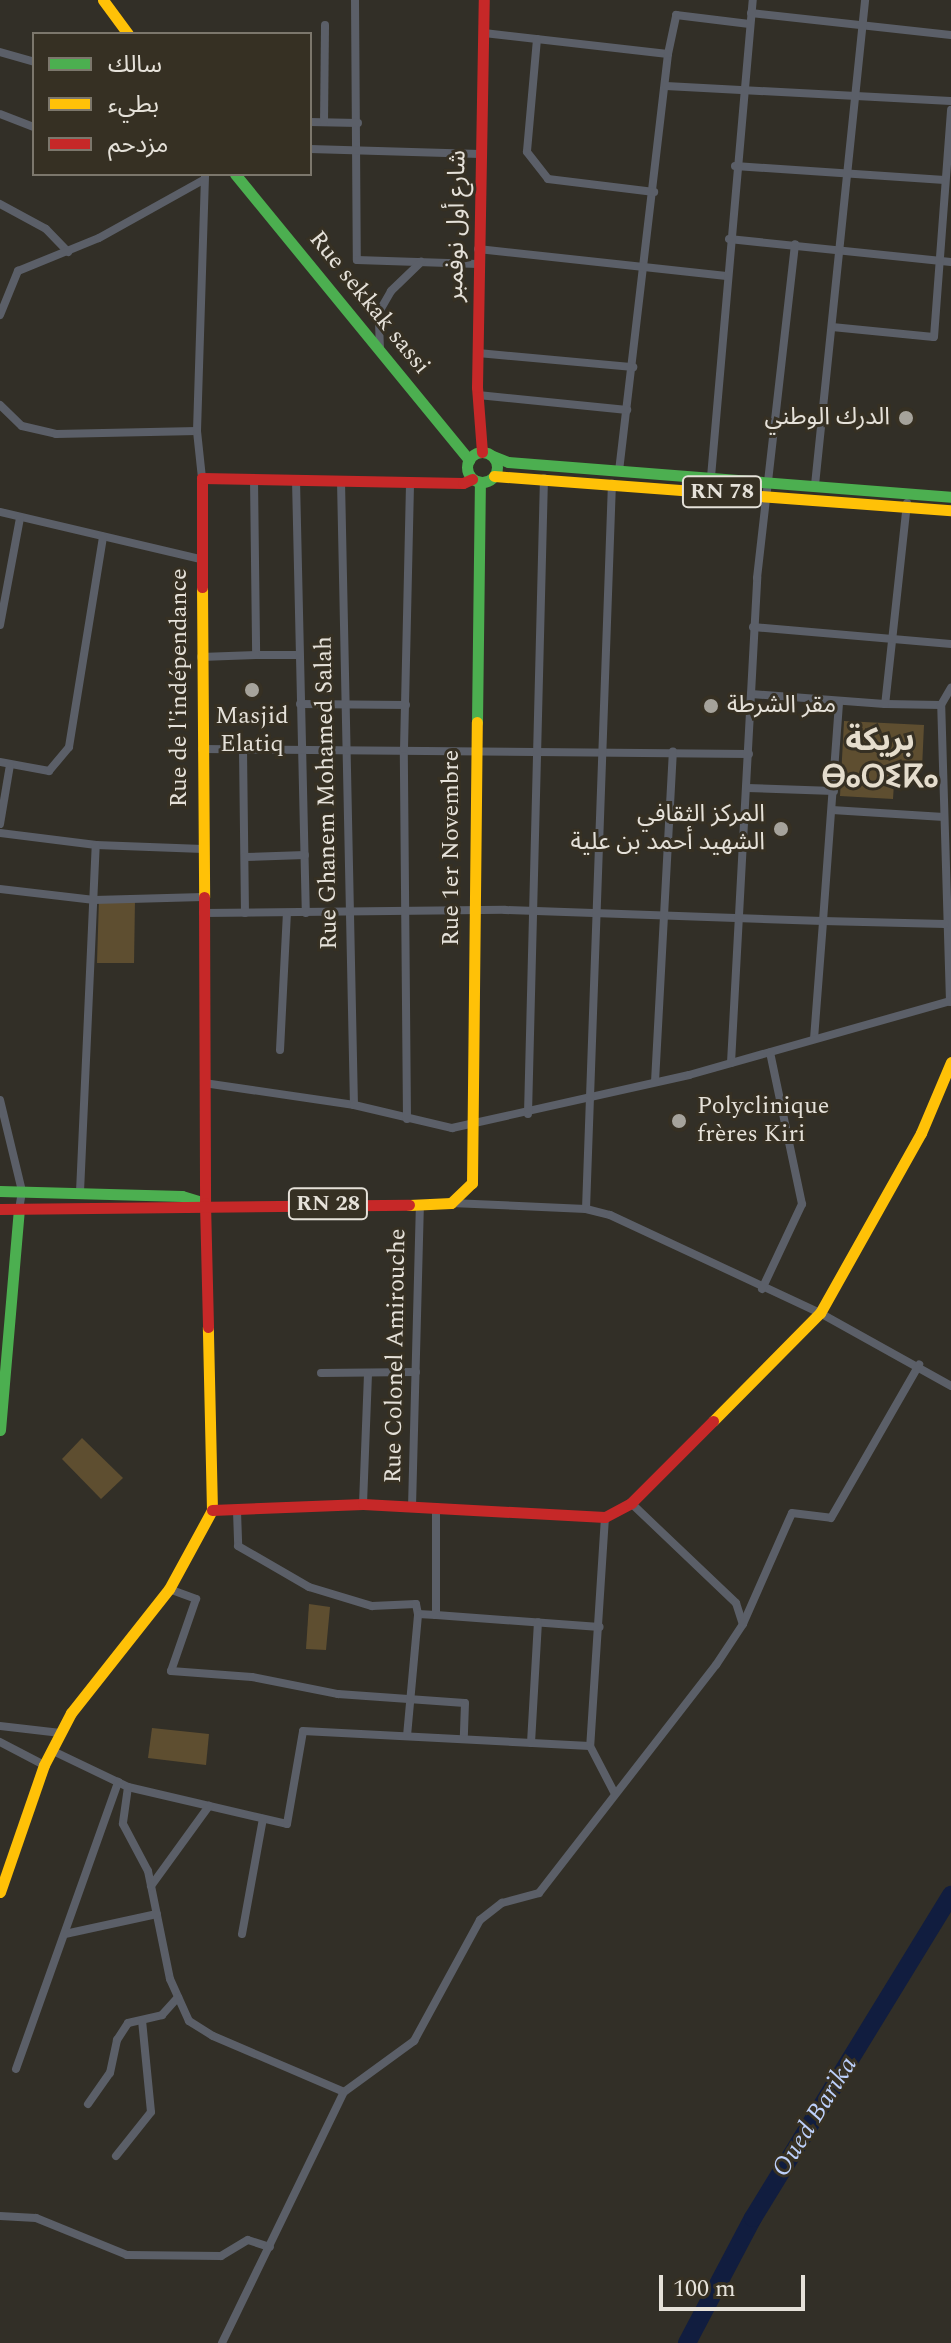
<!DOCTYPE html>
<html>
<head>
<meta charset="utf-8">
<style>
  body { margin:0 }
  #map { position:relative; width:951px; height:2343px; overflow:hidden; background:#322f27; font-family:Spectral,"Noto Sans Arabic","Noto Sans Tifinagh",serif }
  div>[style] { position:absolute }
  [style*='--x'] { left:calc(var(--x)*1px); top:calc(var(--y)*1px); width:calc(var(--w)*1px); rotate:calc(var(--a)*1deg) }
  .green>* { inset:0; background:#5e4e30 }
  .river>* { height:18px; margin:-9px; padding:0 9px; transform-origin:9px; border-radius:9px; background:#111d3f }
  .street>* { height:8px; margin:-4px; padding:0 4px; transform-origin:4px; border-radius:4px; background:#5b5f68 }
  .fast>* { height:11px; margin:-5.5px; padding:0 5.5px; transform-origin:5.5px; border-radius:5.5px; background:#4caf50 }
  .fast>.ring { margin:-5.5px; padding:0; box-sizing:content-box; background:none; border:11px solid #4caf50; border-radius:50% }
  .slow>* { height:11px; margin:-5.5px; padding:0 5.5px; transform-origin:5.5px; border-radius:5.5px; background:#ffc107 }
  .jam>* { height:11px; margin:-5.5px; padding:0 5.5px; transform-origin:5.5px; border-radius:5.5px; background:#c62828 }
  .dots>* { width:22px; height:22px; translate:-50% -50%; box-sizing:border-box; border:4px solid #363023; border-radius:50% }
  span { translate:-50% -50%; white-space:nowrap; text-align:center; line-height:1.15; -webkit-text-stroke:6px #363023; paint-order:stroke }
  .shield-label span { padding:2px 6px; background:#363023; border:2px solid; border-radius:6px; -webkit-text-stroke-width:0 }
  .shield-label { font-size:22px; color:#e5e1d9; font-weight:700 }
  .street-label { font-size:24px; color:#e5e1d9 }
  .poi-label { font-size:24px; color:#e5e1d9 }
  .right { translate:-100% -50%; text-align:right }
  .left { translate:0 -50%; text-align:left }
  .water-label { font-size:26px; color:#bdd0fa; font-style:italic }
  .district-label { font-size:32px; color:#e5ddcd; font-weight:700 }
  .legend { position:absolute; left:32px; top:32px; width:280px; height:144px; box-sizing:border-box; background:#363023; border:2px solid #7c776c; margin:0; padding:10px 14px; list-style:none; font-size:24px; color:#e5e1d9 }
  .legend li { display:flex; align-items:center; gap:16px; height:40px }
  .legend b { width:40px; border:2px solid #7c776c }
  .scale { position:absolute; left:659px; top:2275px; width:146px; height:36px; box-sizing:border-box; border:4px solid #e5e1d9; border-top:0; padding-left:10px; font-size:24px; line-height:28px; white-space:nowrap; color:#e5e1d9; -webkit-text-stroke:6px #363023; paint-order:stroke }
</style>
</head>
<body>
<div id="map">
  <div class="green">
    <i style="clip-path:polygon(844px 721px,924px 725px,922px 769px,895px 768px,893px 799px,840px 796px)"></i>
    <i style="clip-path:polygon(99px 898px,135px 899px,134px 963px,97px 963px)"></i>
    <i style="clip-path:polygon(82px 1438px,123px 1478px,101px 1499px,62px 1459px)"></i>
    <i style="clip-path:polygon(309px 1604px,330px 1607px,326px 1650px,306px 1649px)"></i>
    <i style="clip-path:polygon(152px 1728px,209px 1734px,206px 1765px,148px 1758px)"></i>
  </div>
  <div class="river">
    <i style="--x:687;--y:2343;--w:141;--a:-62.2"></i>
    <i style="--x:753;--y:2218;--w:379;--a:-58.5"></i>
  </div>
  <div class="street">
    <i style="--x:355;--y:0;--w:260;--a:89.6"></i>
    <i style="--x:357;--y:260;--w:121;--a:1.9"></i>
    <i style="--x:751;--y:13;--w:201;--a:6.3"></i>
    <i style="--x:484;--y:33;--w:185;--a:6.5"></i>
    <i style="--x:668;--y:54;--w:419;--a:96.7"></i>
    <i style="--x:537;--y:39;--w:113;--a:95.1"></i>
    <i style="--x:527;--y:152;--w:34;--a:52"></i>
    <i style="--x:548;--y:179;--w:107;--a:7"></i>
    <i style="--x:0;--y:52;--w:35;--a:16"></i>
    <i style="--x:668;--y:54;--w:40;--a:-78"></i>
    <i style="--x:676;--y:15;--w:74;--a:7"></i>
    <i style="--x:666;--y:86;--w:285;--a:3"></i>
    <i style="--x:0;--y:114;--w:36;--a:21"></i>
    <i style="--x:310;--y:122;--w:48;--a:1.2"></i>
    <i style="--x:324;--y:122;--w:97;--a:-89.4"></i>
    <i style="--x:310;--y:149;--w:170;--a:1.7"></i>
    <i style="--x:735;--y:166;--w:210;--a:3.8"></i>
    <i style="--x:0;--y:204;--w:52;--a:28.5"></i>
    <i style="--x:46;--y:229;--w:32;--a:46"></i>
    <i style="--x:729;--y:239;--w:223;--a:5.9"></i>
    <i style="--x:478;--y:249;--w:250;--a:6.2"></i>
    <i style="--x:0;--y:315;--w:48;--a:-67.8"></i>
    <i style="--x:18;--y:271;--w:87;--a:-22.2"></i>
    <i style="--x:99;--y:238;--w:119;--a:-29.1"></i>
    <i style="--x:832;--y:327;--w:102;--a:5.6"></i>
    <i style="--x:934;--y:337;--w:228;--a:-85.7"></i>
    <i style="--x:380;--y:350;--w:38;--a:-92"></i>
    <i style="--x:379;--y:312;--w:24;--a:-60"></i>
    <i style="--x:391;--y:291;--w:42;--a:-44"></i>
    <i style="--x:478;--y:353;--w:156;--a:5.2"></i>
    <i style="--x:478;--y:395;--w:150;--a:5.7"></i>
    <i style="--x:0;--y:405;--w:30;--a:44"></i>
    <i style="--x:22;--y:426;--w:35;--a:13"></i>
    <i style="--x:56;--y:434;--w:141;--a:-1.2"></i>
    <i style="--x:711;--y:477;--w:479;--a:-85"></i>
    <i style="--x:202;--y:478;--w:47;--a:-96.1"></i>
    <i style="--x:197;--y:431;--w:257;--a:-88.2"></i>
    <i style="--x:254;--y:479;--w:176;--a:89.3"></i>
    <i style="--x:256;--y:655;--w:42;--a:0"></i>
    <i style="--x:296;--y:480;--w:433;--a:88.7"></i>
    <i style="--x:341;--y:481;--w:624;--a:88.81"></i>
    <i style="--x:815;--y:485;--w:488;--a:-84.1"></i>
    <i style="--x:907;--y:503;--w:202;--a:96.2"></i>
    <i style="--x:885;--y:704;--w:56;--a:1"></i>
    <i style="--x:0;--y:512;--w:205;--a:13.2"></i>
    <i style="--x:0;--y:625;--w:109;--a:-79.4"></i>
    <i style="--x:753;--y:627;--w:199;--a:4.9"></i>
    <i style="--x:201;--y:657;--w:55;--a:-2.1"></i>
    <i style="--x:751;--y:694;--w:134;--a:4.3"></i>
    <i style="--x:300;--y:704;--w:106;--a:0.5"></i>
    <i style="--x:202;--y:749;--w:547;--a:0.52"></i>
    <i style="--x:243;--y:750;--w:163;--a:89.3"></i>
    <i style="--x:0;--y:762;--w:50;--a:10.4"></i>
    <i style="--x:49;--y:771;--w:31;--a:-50"></i>
    <i style="--x:69;--y:747;--w:213;--a:-80.8"></i>
    <i style="--x:747;--y:788;--w:87;--a:2"></i>
    <i style="--x:832;--y:810;--w:112;--a:3.6"></i>
    <i style="--x:0;--y:824;--w:60;--a:-80.4"></i>
    <i style="--x:0;--y:833;--w:97;--a:7.1"></i>
    <i style="--x:96;--y:845;--w:107;--a:2.1"></i>
    <i style="--x:245;--y:857;--w:60;--a:-1.9"></i>
    <i style="--x:0;--y:889;--w:95;--a:6.7"></i>
    <i style="--x:94;--y:900;--w:109;--a:-1.6"></i>
    <i style="--x:203;--y:913;--w:302;--a:-0.6"></i>
    <i style="--x:505;--y:910;--w:318;--a:2"></i>
    <i style="--x:823;--y:921;--w:220;--a:-85.8"></i>
    <i style="--x:950;--y:1002;--w:297;--a:-91.7"></i>
    <i style="--x:941;--y:705;--w:20;--a:-60"></i>
    <i style="--x:814;--y:1039;--w:118;--a:-85.6"></i>
    <i style="--x:823;--y:921;--w:122;--a:1.4"></i>
    <i style="--x:280;--y:1050;--w:137;--a:-87.1"></i>
    <i style="--x:731;--y:1063;--w:486;--a:-86.9"></i>
    <i style="--x:757;--y:578;--w:336;--a:-83.5"></i>
    <i style="--x:655;--y:1082;--w:331;--a:-86.9"></i>
    <i style="--x:204;--y:1083;--w:152;--a:8.3"></i>
    <i style="--x:354;--y:1105;--w:101;--a:13.2"></i>
    <i style="--x:452;--y:1128;--w:243;--a:-12.6"></i>
    <i style="--x:689;--y:1075;--w:272;--a:-15.8"></i>
    <i style="--x:0;--y:1100;--w:94;--a:76.4"></i>
    <i style="--x:22;--y:1191;--w:18;--a:99"></i>
    <i style="--x:528;--y:1114;--w:636;--a:-88.56"></i>
    <i style="--x:407;--y:1119;--w:370;--a:-90.5"></i>
    <i style="--x:404;--y:749;--w:267;--a:-88.7"></i>
    <i style="--x:80;--y:1192;--w:347;--a:-87.4"></i>
    <i style="--x:451;--y:1203;--w:135;--a:2.5"></i>
    <i style="--x:586;--y:1209;--w:25;--a:14"></i>
    <i style="--x:610;--y:1215;--w:232;--a:25"></i>
    <i style="--x:820;--y:1313;--w:150;--a:29.1"></i>
    <i style="--x:586;--y:1209;--w:726;--a:-87.95"></i>
    <i style="--x:762;--y:1289;--w:94;--a:-64.8"></i>
    <i style="--x:802;--y:1204;--w:155;--a:-101.9"></i>
    <i style="--x:321;--y:1373;--w:95;--a:-0.6"></i>
    <i style="--x:631;--y:1503;--w:145;--a:43.6"></i>
    <i style="--x:736;--y:1603;--w:22;--a:72"></i>
    <i style="--x:363;--y:1504;--w:131;--a:-87.8"></i>
    <i style="--x:412;--y:1507;--w:302;--a:-88.5"></i>
    <i style="--x:436;--y:1507;--w:108;--a:90"></i>
    <i style="--x:436;--y:1615;--w:164;--a:4.2"></i>
    <i style="--x:237;--y:1511;--w:35;--a:88"></i>
    <i style="--x:238;--y:1546;--w:82;--a:30"></i>
    <i style="--x:309;--y:1587;--w:66;--a:16.8"></i>
    <i style="--x:372;--y:1606;--w:44;--a:-2.6"></i>
    <i style="--x:416;--y:1604;--w:10;--a:79"></i>
    <i style="--x:418;--y:1614;--w:18;--a:3"></i>
    <i style="--x:605;--y:1517;--w:229;--a:93.7"></i>
    <i style="--x:590;--y:1746;--w:54;--a:62.5"></i>
    <i style="--x:169;--y:1589;--w:29;--a:20"></i>
    <i style="--x:196;--y:1599;--w:76;--a:109.1"></i>
    <i style="--x:171;--y:1671;--w:81;--a:4.2"></i>
    <i style="--x:252;--y:1677;--w:88;--a:11.2"></i>
    <i style="--x:338;--y:1694;--w:127;--a:4.1"></i>
    <i style="--x:465;--y:1703;--w:36;--a:92"></i>
    <i style="--x:0;--y:1726;--w:61;--a:6.5"></i>
    <i style="--x:407;--y:1736;--w:122;--a:-84.8"></i>
    <i style="--x:0;--y:1742;--w:50;--a:27.6"></i>
    <i style="--x:531;--y:1743;--w:121;--a:-86.7"></i>
    <i style="--x:53;--y:1751;--w:83;--a:25.6"></i>
    <i style="--x:128;--y:1787;--w:37;--a:98"></i>
    <i style="--x:123;--y:1824;--w:53;--a:62"></i>
    <i style="--x:148;--y:1871;--w:110;--a:78.5"></i>
    <i style="--x:170;--y:1979;--w:46;--a:65.7"></i>
    <i style="--x:189;--y:2021;--w:28;--a:32"></i>
    <i style="--x:213;--y:2036;--w:142;--a:23.1"></i>
    <i style="--x:344;--y:2092;--w:87;--a:-36.1"></i>
    <i style="--x:414;--y:2041;--w:138;--a:-61.4"></i>
    <i style="--x:480;--y:1920;--w:28;--a:-38"></i>
    <i style="--x:502;--y:1903;--w:38;--a:-15"></i>
    <i style="--x:539;--y:1893;--w:289;--a:-52.2"></i>
    <i style="--x:716;--y:1665;--w:49;--a:-56.6"></i>
    <i style="--x:743;--y:1624;--w:121;--a:-66.2"></i>
    <i style="--x:792;--y:1513;--w:39;--a:7"></i>
    <i style="--x:831;--y:1518;--w:177;--a:-60.1"></i>
    <i style="--x:128;--y:1787;--w:163;--a:13.1"></i>
    <i style="--x:287;--y:1824;--w:94;--a:-80.2"></i>
    <i style="--x:303;--y:1731;--w:287;--a:3"></i>
    <i style="--x:151;--y:1886;--w:99;--a:-54.1"></i>
    <i style="--x:65;--y:1934;--w:94;--a:-12.3"></i>
    <i style="--x:242;--y:1934;--w:117;--a:-79.7"></i>
    <i style="--x:16;--y:2069;--w:305;--a:-70.4"></i>
    <i style="--x:88;--y:2104;--w:38;--a:-55"></i>
    <i style="--x:110;--y:2073;--w:34;--a:-78"></i>
    <i style="--x:117;--y:2040;--w:20;--a:-57"></i>
    <i style="--x:128;--y:2023;--w:35;--a:-13"></i>
    <i style="--x:162;--y:2015;--w:24;--a:-48"></i>
    <i style="--x:116;--y:2156;--w:56;--a:-51.5"></i>
    <i style="--x:151;--y:2112;--w:92;--a:-95.6"></i>
    <i style="--x:0;--y:2216;--w:36;--a:3"></i>
    <i style="--x:36;--y:2218;--w:98;--a:22.1"></i>
    <i style="--x:127;--y:2255;--w:94;--a:0.6"></i>
    <i style="--x:221;--y:2256;--w:31;--a:-31"></i>
    <i style="--x:248;--y:2240;--w:23;--a:18"></i>
    <i style="--x:222;--y:2343;--w:279;--a:-64.1"></i>
  </div>
  <div class="fast">
    <i style="--x:235;--y:174;--w:370;--a:50.7"></i>
    <i class="ring" style="left:467px;top:452px;width:19px;height:19px"></i>
    <i style="--x:493;--y:456;--w:16;--a:22"></i>
    <i style="--x:508;--y:462;--w:444;--a:4.5"></i>
    <i style="--x:477;--y:722;--w:240;--a:-89.3"></i>
    <i style="--x:0;--y:1191;--w:182;--a:1.6"></i>
    <i style="--x:182;--y:1196;--w:24;--a:17"></i>
    <i style="--x:0;--y:1430;--w:222;--a:-85.1"></i>
  </div>
  <div class="slow">
    <i style="--x:103;--y:0;--w:42;--a:53.7"></i>
    <i style="--x:494;--y:476;--w:458;--a:4.3"></i>
    <i style="--x:202;--y:587;--w:310;--a:89.6"></i>
    <i style="--x:409;--y:1205;--w:42;--a:-2.7"></i>
    <i style="--x:451;--y:1203;--w:29;--a:-44"></i>
    <i style="--x:472;--y:1183;--w:461;--a:-89.4"></i>
    <i style="--x:713;--y:1421;--w:152;--a:-45.3"></i>
    <i style="--x:820;--y:1313;--w:206;--a:-60.7"></i>
    <i style="--x:921;--y:1133;--w:77;--a:-67.1"></i>
    <i style="--x:0;--y:1892;--w:134;--a:-70.9"></i>
    <i style="--x:44;--y:1765;--w:59;--a:-62.6"></i>
    <i style="--x:71;--y:1713;--w:158;--a:-51.7"></i>
    <i style="--x:169;--y:1589;--w:90;--a:-61.4"></i>
    <i style="--x:212;--y:1510;--w:183;--a:-91.3"></i>
  </div>
  <div class="jam">
    <i style="--x:482;--y:452;--w:65;--a:-94.4"></i>
    <i style="--x:477;--y:387;--w:387;--a:-89"></i>
    <i style="--x:202;--y:587;--w:109;--a:-90"></i>
    <i style="--x:202;--y:478;--w:261;--a:1.1"></i>
    <i style="--x:463;--y:483;--w:10;--a:-24"></i>
    <i style="--x:204;--y:897;--w:306;--a:89.8"></i>
    <i style="--x:205;--y:1203;--w:124;--a:88.6"></i>
    <i style="--x:0;--y:1209;--w:409;--a:-0.6"></i>
    <i style="--x:212;--y:1510;--w:151;--a:-2.3"></i>
    <i style="--x:363;--y:1504;--w:242;--a:3.1"></i>
    <i style="--x:605;--y:1517;--w:30;--a:-28"></i>
    <i style="--x:631;--y:1503;--w:116;--a:-45"></i>
  </div>
  <div class="dots">
    <i style="left:906px;top:418px;background:#a6a39b"></i>
    <i style="left:252px;top:690px;background:#a6a39b"></i>
    <i style="left:711px;top:706px;background:#a6a39b"></i>
    <i style="left:781px;top:829px;background:#a6a39b"></i>
    <i style="left:679px;top:1121px;background:#a6a39b"></i>
  </div>
  <div class="shield-label">
    <span style="left:722px;top:492px">RN 78</span>
    <span style="left:328px;top:1204px">RN 28</span>
  </div>
  <div class="street-label">
    <span style="left:457px;top:226px;rotate:-89deg">شارع أول نوفمبر</span>
    <span style="left:369px;top:303px;rotate:51deg">Rue sekkak sassi</span>
    <span style="left:180px;top:688px;rotate:-90deg">Rue de l'indépendance</span>
    <span style="left:327px;top:793px;rotate:-91deg">Rue Ghanem Mohamed Salah</span>
    <span style="left:452px;top:848px;rotate:-90deg">Rue 1er Novembre</span>
    <span style="left:396px;top:1356px;rotate:-89deg">Rue Colonel Amirouche</span>
  </div>
  <div class="poi-label">
    <span class="right" style="left:890px;top:418px">الدرك الوطني</span>
    <span class="left" style="left:727px;top:706px">مقر الشرطة</span>
    <span style="left:252px;top:731px">Masjid<br>Elatiq</span>
    <span class="right" style="left:765px;top:829px">المركز الثقافي<br>الشهيد أحمد بن علية</span>
    <span class="left" style="left:697px;top:1121px">Polyclinique<br>frères Kiri</span>
  </div>
  <div class="water-label">
    <span style="left:815px;top:2117px;rotate:-58deg">Oued Barika</span>
  </div>
  <div class="district-label">
    <span style="left:880px;top:760px">بريكة<br>ⴱⴰⵔⵉⴽⴰ</span>
  </div>
  <ul class="legend">
  <li><b style="height:10px;background:#4caf50"></b>سالك</li>
  <li><b style="height:10px;background:#ffc107"></b>بطيء</li>
  <li><b style="height:10px;background:#c62828"></b>مزدحم</li>
  </ul>
  <div class="scale">100 m</div>
</div>
</body>
</html>
